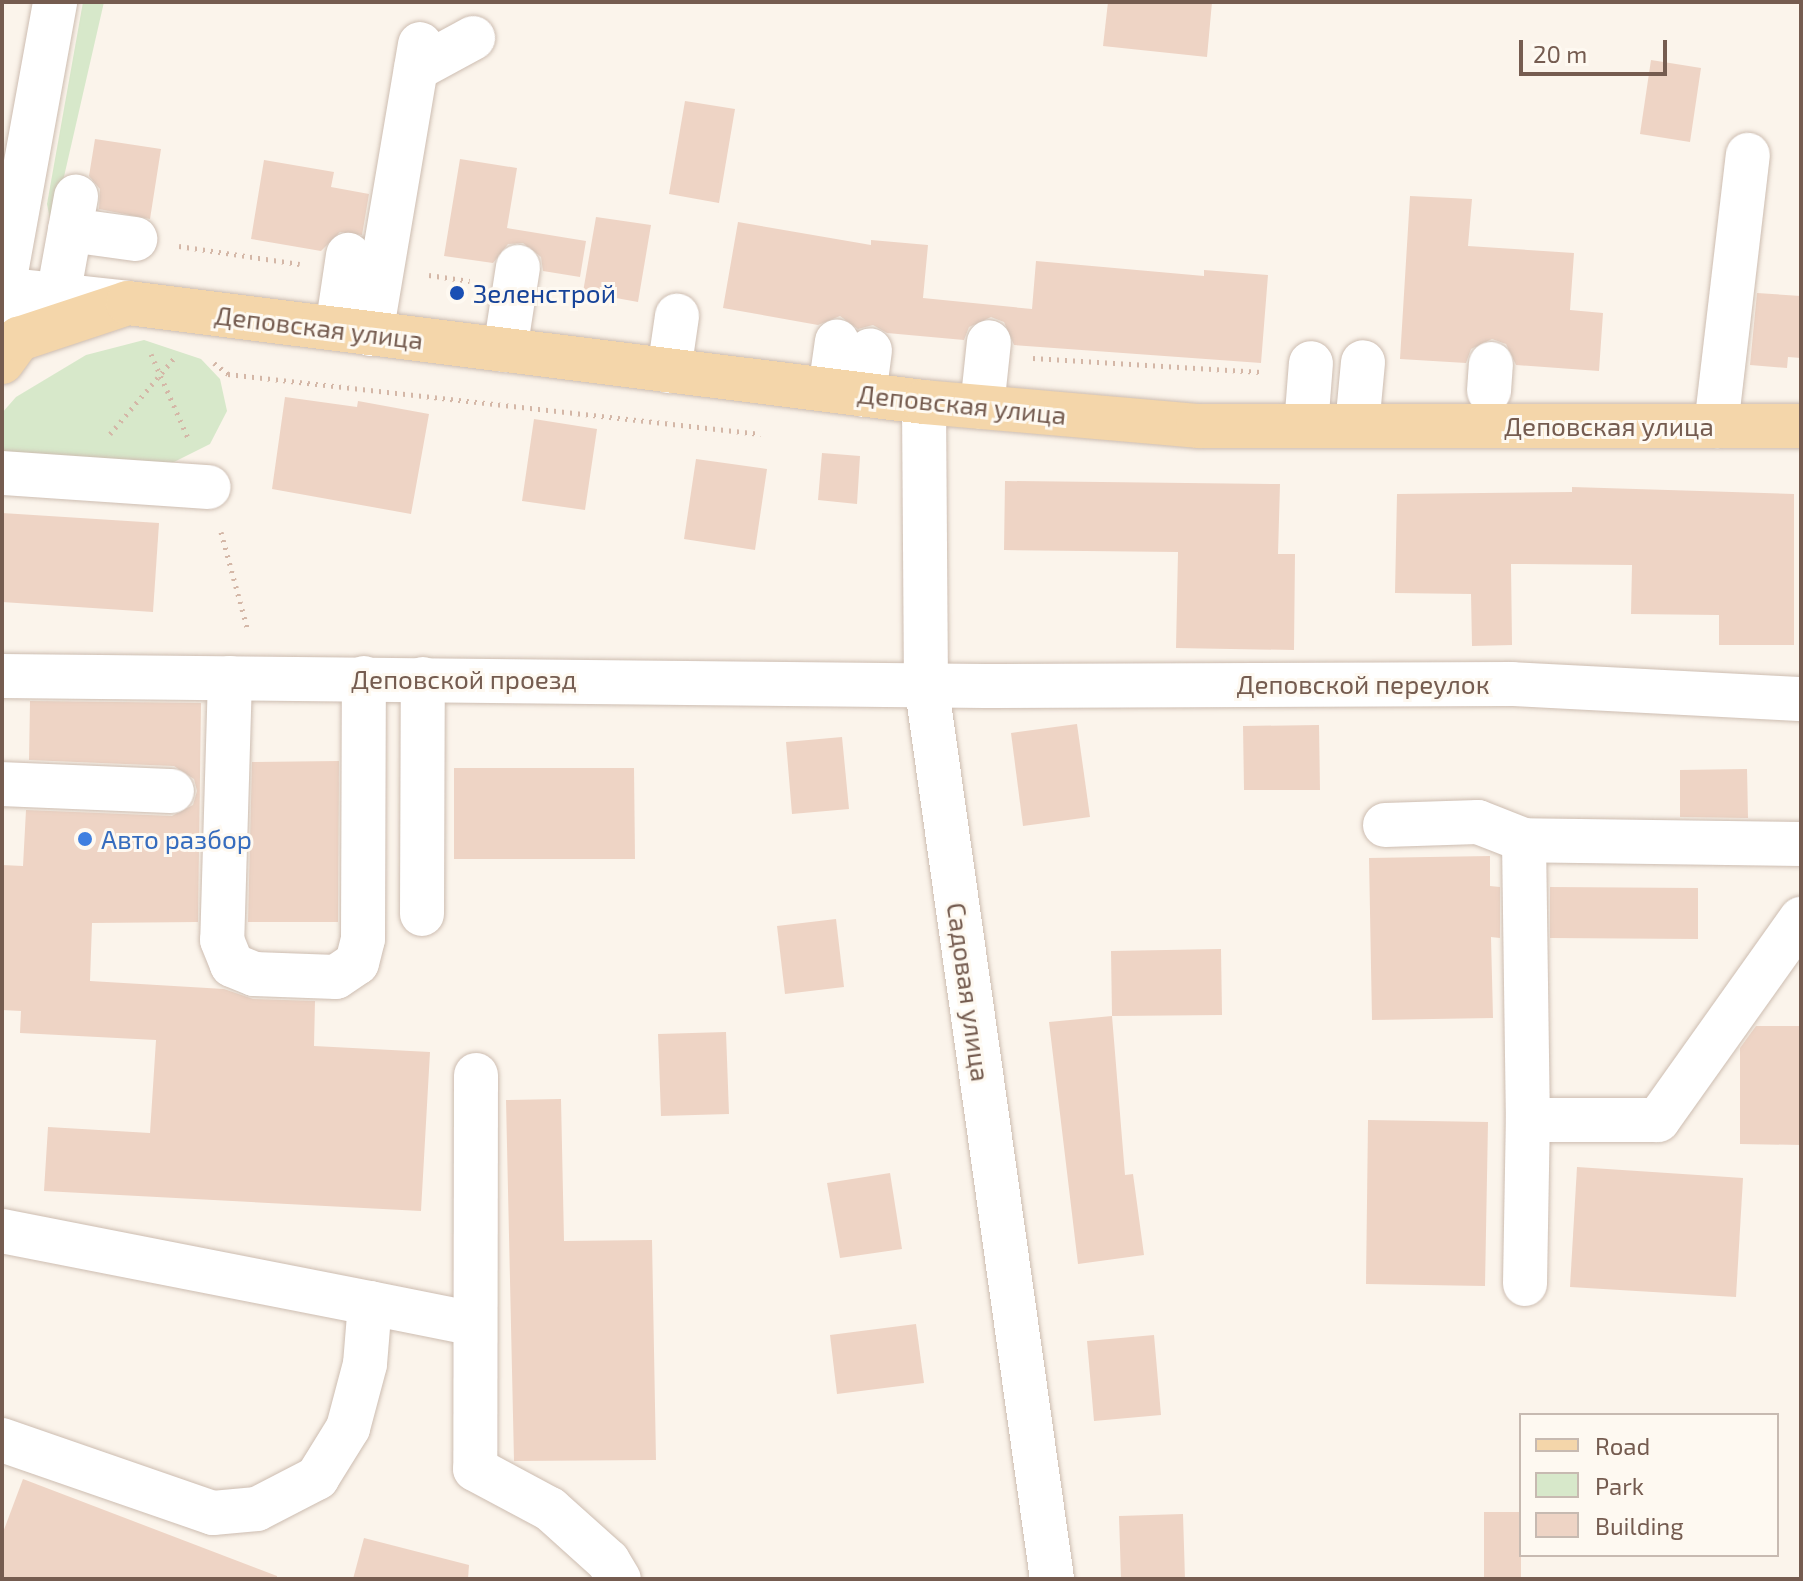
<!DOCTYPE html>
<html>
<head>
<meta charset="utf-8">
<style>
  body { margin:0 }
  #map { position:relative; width:1803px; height:1581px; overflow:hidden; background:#fbf4eb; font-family:"Exo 2",sans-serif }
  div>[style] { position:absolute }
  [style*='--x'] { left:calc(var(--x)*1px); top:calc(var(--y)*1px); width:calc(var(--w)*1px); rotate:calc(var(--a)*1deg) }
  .green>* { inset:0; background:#d7e8ca }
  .building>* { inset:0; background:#eed4c5 }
  .path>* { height:5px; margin-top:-2.5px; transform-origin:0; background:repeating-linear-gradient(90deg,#d4b7a7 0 2px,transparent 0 8px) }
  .roads { filter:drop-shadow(0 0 2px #cdbdb1) drop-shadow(0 0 2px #cdbdb1) }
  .minor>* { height:44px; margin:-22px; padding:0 22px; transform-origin:22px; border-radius:22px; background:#fff }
  .major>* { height:44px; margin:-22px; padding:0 22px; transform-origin:22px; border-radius:22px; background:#f4d6aa }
  .dots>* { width:22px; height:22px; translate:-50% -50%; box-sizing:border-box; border:4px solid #fef9f1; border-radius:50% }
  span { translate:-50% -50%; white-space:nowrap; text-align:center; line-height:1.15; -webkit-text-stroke:6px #fef9f1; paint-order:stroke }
  .transit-label { font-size:26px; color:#164399 }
  .left { translate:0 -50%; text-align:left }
  .street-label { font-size:26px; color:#755c50 }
  .shop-label { font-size:26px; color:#366cbe }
  .frame { position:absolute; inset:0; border:4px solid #755c50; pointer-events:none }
  .legend { position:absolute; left:1519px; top:1413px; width:260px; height:144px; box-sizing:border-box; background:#fef9f1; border:2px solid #c7bab1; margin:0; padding:10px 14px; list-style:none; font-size:24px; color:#755c50 }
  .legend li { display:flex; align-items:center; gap:16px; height:40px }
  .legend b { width:40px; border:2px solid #c7bab1 }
  .scale { position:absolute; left:1519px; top:40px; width:148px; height:36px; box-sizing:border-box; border:4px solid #755c50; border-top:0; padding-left:10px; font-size:24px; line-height:28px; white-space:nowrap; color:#755c50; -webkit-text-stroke:6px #fef9f1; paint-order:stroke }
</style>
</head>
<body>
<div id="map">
  <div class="green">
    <i style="clip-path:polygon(83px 2px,104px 2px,52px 229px,47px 204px)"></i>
    <i style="clip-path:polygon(144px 340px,201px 359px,220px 379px,227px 411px,210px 444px,166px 466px,2px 457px,2px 413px,16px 397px,86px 355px)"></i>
  </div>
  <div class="building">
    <i style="clip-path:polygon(1108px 2px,1212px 2px,1207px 57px,1103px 46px)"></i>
    <i style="clip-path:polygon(1651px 60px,1701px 68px,1690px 142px,1640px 134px)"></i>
    <i style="clip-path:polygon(685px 101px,735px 109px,719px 203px,669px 194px)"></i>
    <i style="clip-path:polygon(95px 139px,161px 149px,150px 219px,99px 209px,100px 189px,89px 176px)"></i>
    <i style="clip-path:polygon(460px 159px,517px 168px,507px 228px,586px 241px,580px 277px,543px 271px,541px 257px,523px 243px,508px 244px,493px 263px,444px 256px)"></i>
    <i style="clip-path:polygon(264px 160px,334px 172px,331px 187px,369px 194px,362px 235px,340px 232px,321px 251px,251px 239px)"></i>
    <i style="clip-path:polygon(1410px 196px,1472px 199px,1468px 246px,1574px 253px,1570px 310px,1603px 313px,1599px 371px,1516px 365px,1506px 344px,1492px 339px,1471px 349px,1466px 363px,1400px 359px)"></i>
    <i style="clip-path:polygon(596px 217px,651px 225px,638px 302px,583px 292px)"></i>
    <i style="clip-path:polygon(738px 222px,871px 245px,871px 240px,928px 245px,923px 298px,1032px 309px,1036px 261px,1204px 276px,1204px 270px,1268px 275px,1261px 363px,1014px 345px,1004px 322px,991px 317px,969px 327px,964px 340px,887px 333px,873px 325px,858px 329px,840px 316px,818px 325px,723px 308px)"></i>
    <i style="clip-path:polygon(1757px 293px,1801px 296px,1801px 358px,1788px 357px,1787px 368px,1750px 365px)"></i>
    <i style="clip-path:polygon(285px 397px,357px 407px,358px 401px,429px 414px,411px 514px,272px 489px)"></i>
    <i style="clip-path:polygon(534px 419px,597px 429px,585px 510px,522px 501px)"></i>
    <i style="clip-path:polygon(822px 453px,860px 456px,857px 504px,818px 500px)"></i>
    <i style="clip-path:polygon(696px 459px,767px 469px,755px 550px,684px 539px)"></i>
    <i style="clip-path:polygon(1005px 481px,1280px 484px,1278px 554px,1295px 554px,1294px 650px,1176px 648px,1178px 552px,1004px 550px)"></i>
    <i style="clip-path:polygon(1572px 487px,1794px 494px,1794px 645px,1719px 645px,1719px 615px,1631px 614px,1632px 565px,1511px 564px,1512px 645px,1472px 646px,1471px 594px,1395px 593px,1397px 494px,1572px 492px)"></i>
    <i style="clip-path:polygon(2px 513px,159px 523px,153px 612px,2px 602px)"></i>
    <i style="clip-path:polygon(30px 701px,201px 703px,198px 922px,92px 923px,90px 981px,224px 989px,253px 999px,315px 1001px,314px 1046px,430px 1052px,421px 1211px,44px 1191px,48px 1127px,150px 1133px,156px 1040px,20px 1033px,21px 1011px,2px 1010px,2px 865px,23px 866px,26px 810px,172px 816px,193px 805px,197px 791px,194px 779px,174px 766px,29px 760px)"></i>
    <i style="clip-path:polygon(1077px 724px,1090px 817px,1023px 826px,1011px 733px)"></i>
    <i style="clip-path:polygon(1319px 725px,1320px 790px,1244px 790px,1243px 726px)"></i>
    <i style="clip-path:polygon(842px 737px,849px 809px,792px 814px,786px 742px)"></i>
    <i style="clip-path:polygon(339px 761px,338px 922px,248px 922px,252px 762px)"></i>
    <i style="clip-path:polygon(454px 768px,634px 768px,635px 859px,454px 859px)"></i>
    <i style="clip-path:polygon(1747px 769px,1748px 818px,1680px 817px,1680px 770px)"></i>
    <i style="clip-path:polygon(1490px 856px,1490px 886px,1500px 887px,1500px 938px,1491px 937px,1493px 1018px,1372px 1020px,1369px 858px)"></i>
    <i style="clip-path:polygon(1550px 887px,1698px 888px,1698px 939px,1550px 938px)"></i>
    <i style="clip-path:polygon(836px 919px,844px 987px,785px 994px,777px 926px)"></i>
    <i style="clip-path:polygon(1221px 949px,1222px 1015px,1112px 1016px,1111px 951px)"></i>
    <i style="clip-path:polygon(1112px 1016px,1125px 1175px,1133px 1174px,1144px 1255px,1078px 1264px,1049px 1022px)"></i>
    <i style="clip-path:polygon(1756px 1026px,1801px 1026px,1801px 1145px,1740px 1144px,1740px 1048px)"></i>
    <i style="clip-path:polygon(726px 1032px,729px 1114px,661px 1116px,658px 1034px)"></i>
    <i style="clip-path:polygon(561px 1099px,564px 1241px,652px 1240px,656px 1460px,514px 1461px,506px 1100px)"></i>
    <i style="clip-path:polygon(1368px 1120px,1488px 1122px,1485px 1286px,1366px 1284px)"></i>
    <i style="clip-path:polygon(1577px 1167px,1743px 1178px,1736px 1297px,1570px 1287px)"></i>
    <i style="clip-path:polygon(890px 1173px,902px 1249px,840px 1258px,827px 1183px)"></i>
    <i style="clip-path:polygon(916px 1324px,924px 1383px,837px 1394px,830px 1335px)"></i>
    <i style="clip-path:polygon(1154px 1335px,1161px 1415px,1094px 1421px,1087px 1341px)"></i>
    <i style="clip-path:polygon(23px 1479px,277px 1576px,277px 1579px,2px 1579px,2px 1535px)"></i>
    <i style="clip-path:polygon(1484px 1512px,1521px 1512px,1521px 1579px,1484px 1579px)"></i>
    <i style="clip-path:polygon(1183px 1514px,1185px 1579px,1121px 1579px,1119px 1516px)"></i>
    <i style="clip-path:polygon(364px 1538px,469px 1565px,468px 1579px,353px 1579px)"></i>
  </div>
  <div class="path">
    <i style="--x:179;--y:246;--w:122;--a:8.5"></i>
    <i style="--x:429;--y:275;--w:41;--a:8.3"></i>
    <i style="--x:151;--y:354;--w:94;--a:66.2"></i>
    <i style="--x:1033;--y:358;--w:229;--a:3.5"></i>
    <i style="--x:214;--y:363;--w:18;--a:38"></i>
    <i style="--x:228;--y:374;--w:536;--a:6.42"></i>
    <i style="--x:110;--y:434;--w:102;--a:-49.8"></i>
    <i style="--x:221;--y:532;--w:103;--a:74.7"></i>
  </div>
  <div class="roads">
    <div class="minor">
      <i style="--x:416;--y:69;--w:65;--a:-28.5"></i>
      <i style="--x:70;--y:230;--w:66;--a:7.9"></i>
      <i style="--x:2;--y:289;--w:127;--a:6.3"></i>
      <i style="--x:58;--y:296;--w:101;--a:-79.7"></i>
      <i style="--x:337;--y:329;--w:75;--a:-81.5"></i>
      <i style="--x:371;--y:334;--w:294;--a:-80.4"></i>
      <i style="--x:19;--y:339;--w:52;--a:-107.7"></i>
      <i style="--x:3;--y:289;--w:292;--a:-79.7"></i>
      <i style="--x:505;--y:350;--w:84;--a:-81.1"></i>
      <i style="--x:669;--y:371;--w:56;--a:-81.7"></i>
      <i style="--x:830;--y:390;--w:49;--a:-81.9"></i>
      <i style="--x:1489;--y:391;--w:27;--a:-86"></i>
      <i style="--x:864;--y:395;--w:45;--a:-82.4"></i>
      <i style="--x:924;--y:402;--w:280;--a:89.6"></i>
      <i style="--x:926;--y:682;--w:906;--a:82"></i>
      <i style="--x:982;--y:407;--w:65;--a:-83.9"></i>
      <i style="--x:1306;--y:426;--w:63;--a:-85.5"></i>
      <i style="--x:1357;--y:426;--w:64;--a:-84.6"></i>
      <i style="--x:1716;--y:426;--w:273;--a:-83.3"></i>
      <i style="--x:2;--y:473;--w:207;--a:3.9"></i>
      <i style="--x:2;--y:676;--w:983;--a:0.58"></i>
      <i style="--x:985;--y:686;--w:527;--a:-0.22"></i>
      <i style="--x:1512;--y:684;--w:289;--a:3"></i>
      <i style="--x:230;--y:678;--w:262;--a:91.7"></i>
      <i style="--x:222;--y:940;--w:27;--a:68"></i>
      <i style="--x:232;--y:965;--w:24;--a:22"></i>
      <i style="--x:254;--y:974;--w:82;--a:2.1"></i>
      <i style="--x:336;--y:977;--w:25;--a:-34"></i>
      <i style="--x:357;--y:963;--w:25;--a:-76"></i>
      <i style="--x:363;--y:939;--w:261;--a:-89.8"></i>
      <i style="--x:2;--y:784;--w:170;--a:2.4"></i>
      <i style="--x:1385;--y:825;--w:93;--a:-1.8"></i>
      <i style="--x:1478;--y:822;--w:49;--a:21.4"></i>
      <i style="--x:1801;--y:844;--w:277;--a:-179.2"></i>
      <i style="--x:1524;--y:840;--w:280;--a:89.2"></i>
      <i style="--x:1528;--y:1120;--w:130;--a:0"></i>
      <i style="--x:1658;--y:1120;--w:247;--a:-54.6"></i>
      <i style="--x:422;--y:914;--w:235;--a:-89.8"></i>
      <i style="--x:476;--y:1075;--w:394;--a:90.1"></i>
      <i style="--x:475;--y:1469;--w:85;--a:28.1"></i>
      <i style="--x:550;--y:1509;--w:78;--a:41.9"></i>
      <i style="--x:608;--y:1561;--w:21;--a:59"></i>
      <i style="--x:2;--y:1231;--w:375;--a:11.1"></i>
      <i style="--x:1525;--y:1284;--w:164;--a:-89"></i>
      <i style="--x:2;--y:1440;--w:223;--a:19.1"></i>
      <i style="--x:213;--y:1513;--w:44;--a:-5.2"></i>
      <i style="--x:257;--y:1509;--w:68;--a:-27.3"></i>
      <i style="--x:317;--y:1478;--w:59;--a:-58.2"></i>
      <i style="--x:348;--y:1428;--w:66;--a:-75.1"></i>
      <i style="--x:365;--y:1364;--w:61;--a:-85.3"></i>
      <i style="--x:370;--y:1303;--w:107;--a:11.3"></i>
    </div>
    <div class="major">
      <i style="--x:2;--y:362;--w:29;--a:-54"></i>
      <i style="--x:19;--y:339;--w:115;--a:-18.3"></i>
      <i style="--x:128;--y:303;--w:802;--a:7.09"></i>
      <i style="--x:924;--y:402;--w:275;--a:5"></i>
      <i style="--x:1198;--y:426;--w:603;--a:0"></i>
    </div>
  </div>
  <div class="dots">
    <i style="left:457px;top:293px;background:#1a4fb4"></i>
    <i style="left:85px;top:839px;background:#3f7fe0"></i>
  </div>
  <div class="transit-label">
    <span class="left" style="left:473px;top:293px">Зеленстрой</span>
  </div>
  <div class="street-label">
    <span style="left:319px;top:327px;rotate:7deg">Деповская улица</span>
    <span style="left:962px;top:404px;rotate:6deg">Деповская улица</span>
    <span style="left:1609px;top:426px">Деповская улица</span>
    <span style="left:464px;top:679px">Деповской проезд</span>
    <span style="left:1363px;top:684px">Деповской переулок</span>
    <span style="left:969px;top:992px;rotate:82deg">Садовая улица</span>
  </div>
  <div class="shop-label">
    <span class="left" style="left:101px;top:839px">Авто разбор</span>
  </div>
  <div class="frame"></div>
  <ul class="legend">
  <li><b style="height:10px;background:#f4d6aa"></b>Road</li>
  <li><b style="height:22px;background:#d7e8ca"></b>Park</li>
  <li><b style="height:22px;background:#eed4c5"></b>Building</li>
  </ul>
  <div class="scale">20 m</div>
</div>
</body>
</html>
